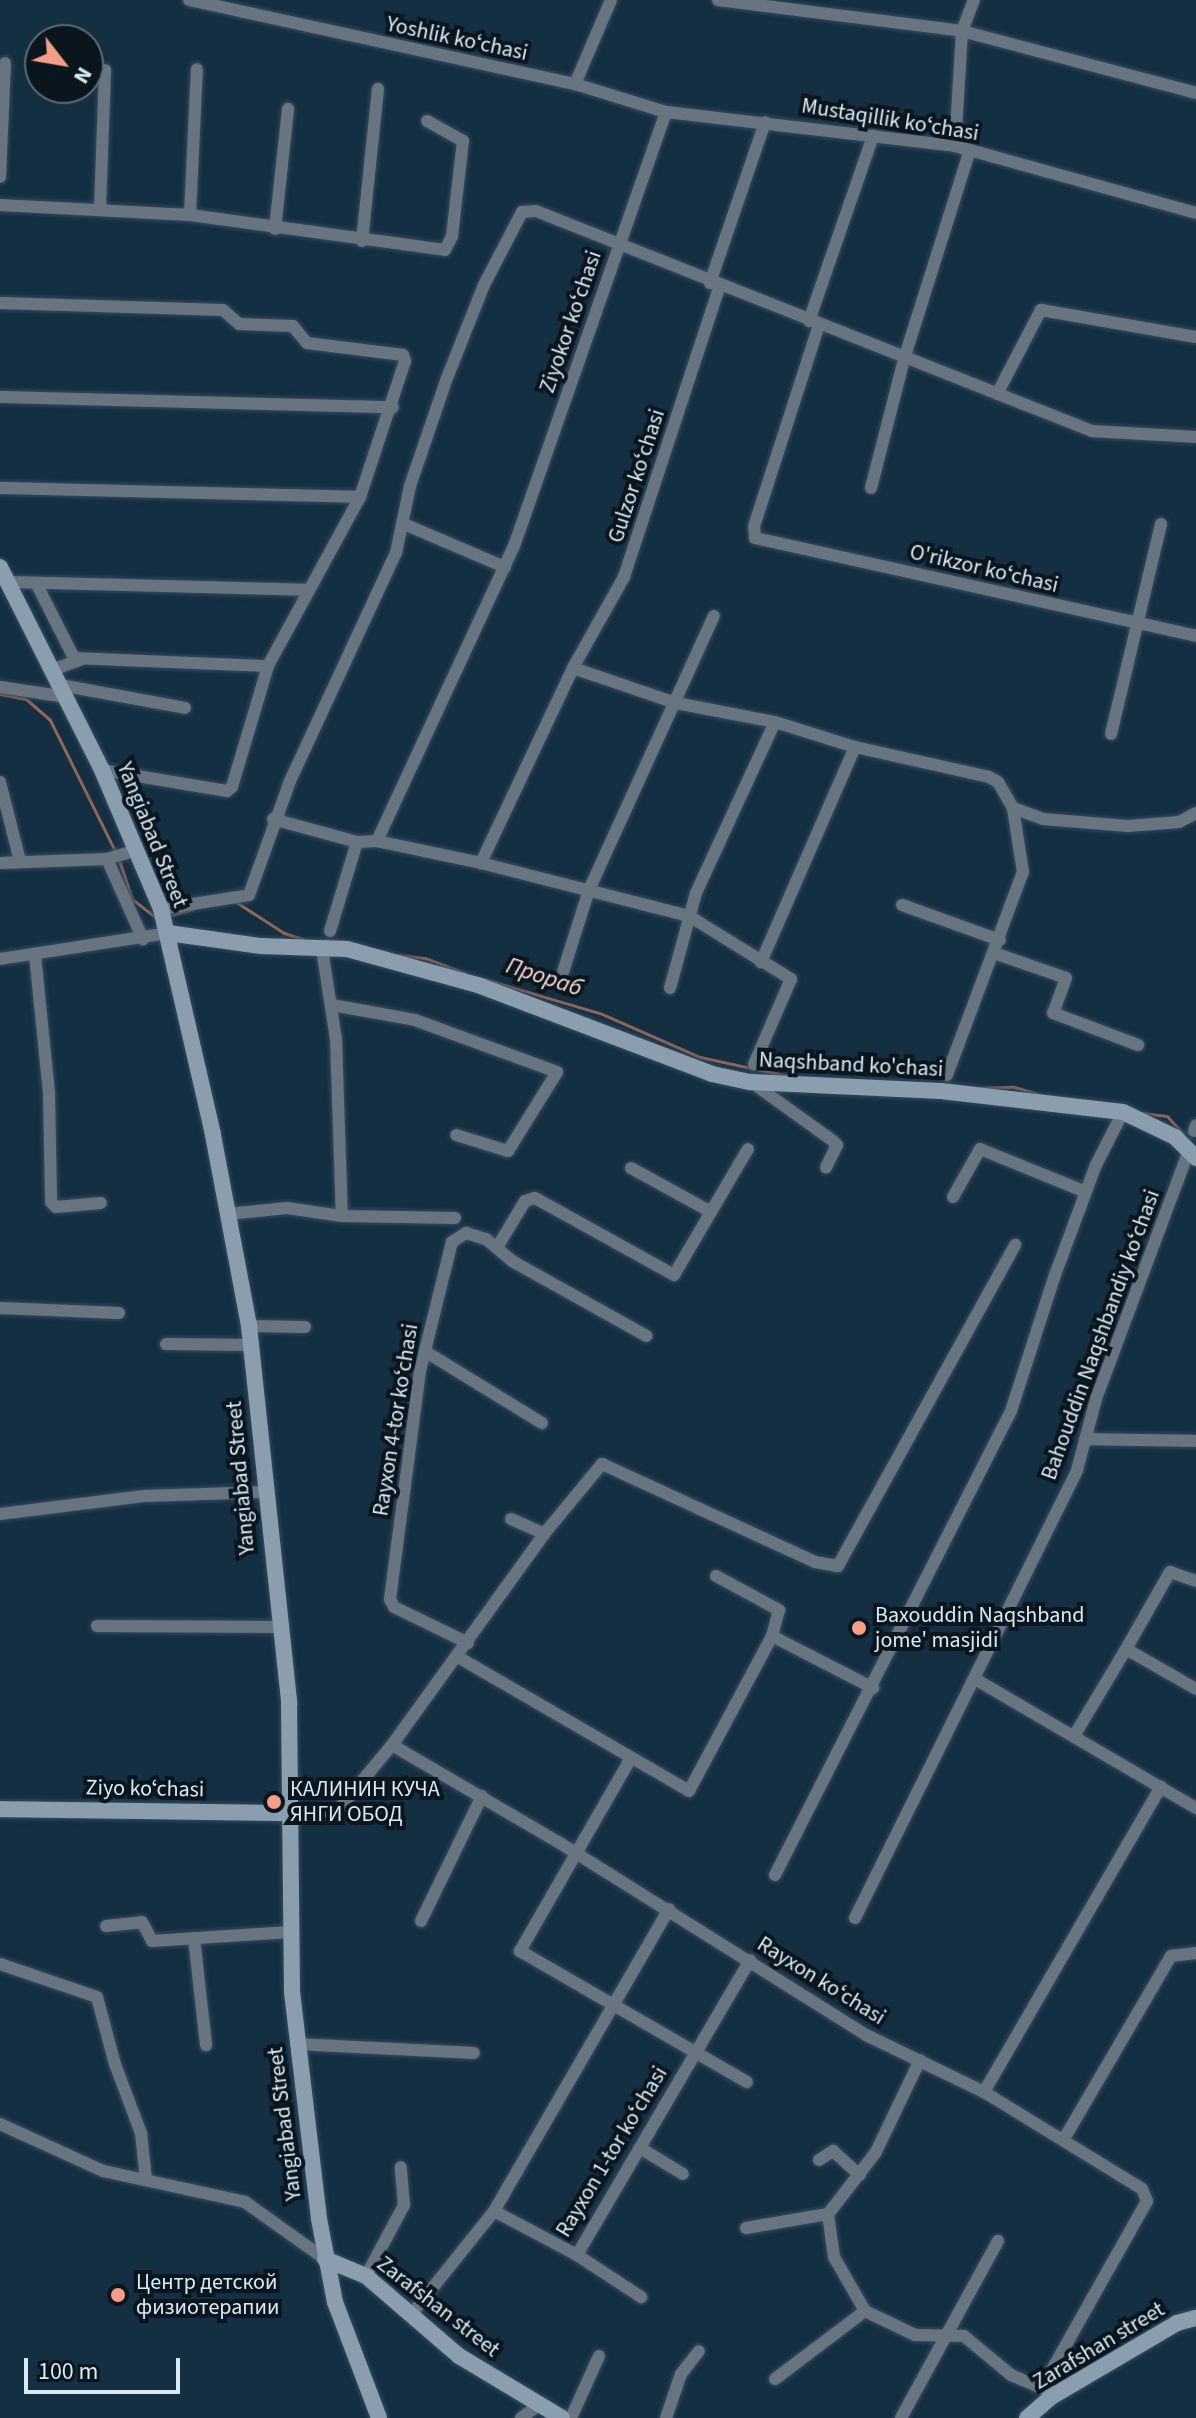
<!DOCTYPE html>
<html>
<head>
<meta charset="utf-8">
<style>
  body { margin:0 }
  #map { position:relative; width:1196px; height:2418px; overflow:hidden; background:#142e42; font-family:"Source Sans 3",sans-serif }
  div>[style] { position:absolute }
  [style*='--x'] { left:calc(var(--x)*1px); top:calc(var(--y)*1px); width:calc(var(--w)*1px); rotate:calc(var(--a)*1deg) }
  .stream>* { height:3px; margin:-1.5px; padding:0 1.5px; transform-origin:1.5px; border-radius:1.5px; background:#926559 }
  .roads { filter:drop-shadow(0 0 2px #344c5f) drop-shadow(0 0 2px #344c5f) }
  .street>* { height:12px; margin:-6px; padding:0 6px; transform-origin:6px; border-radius:6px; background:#68747f }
  .secondary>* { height:16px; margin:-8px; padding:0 8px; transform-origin:8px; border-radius:8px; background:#8a9eaf }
  .dots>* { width:22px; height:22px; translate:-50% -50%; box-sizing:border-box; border:4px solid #0a151e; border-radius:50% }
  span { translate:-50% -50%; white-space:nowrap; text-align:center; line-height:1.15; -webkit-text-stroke:8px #0a151e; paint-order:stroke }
  .street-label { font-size:22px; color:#d9e9f6 }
  .poi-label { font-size:22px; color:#d9e9f6 }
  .left { translate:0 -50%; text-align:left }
  .water-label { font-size:24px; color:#f9dad2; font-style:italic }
  .north { position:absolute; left:24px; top:24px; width:80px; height:80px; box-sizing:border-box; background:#0a151e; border:2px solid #5d6a74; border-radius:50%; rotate:121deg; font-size:22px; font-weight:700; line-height:32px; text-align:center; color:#d9e9f6 }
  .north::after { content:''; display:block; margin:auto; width:28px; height:36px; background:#f49e88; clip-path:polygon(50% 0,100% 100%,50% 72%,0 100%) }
  .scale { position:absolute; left:24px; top:2358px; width:156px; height:36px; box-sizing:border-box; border:4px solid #d9e9f6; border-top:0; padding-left:10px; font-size:24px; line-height:28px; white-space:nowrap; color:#d9e9f6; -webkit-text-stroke:6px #0a151e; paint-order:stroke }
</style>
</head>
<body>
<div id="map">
  <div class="stream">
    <i style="--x:0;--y:694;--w:26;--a:11"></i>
    <i style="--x:26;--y:699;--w:32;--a:41"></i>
    <i style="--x:50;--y:720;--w:148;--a:63.6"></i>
    <i style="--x:119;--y:860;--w:41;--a:71.6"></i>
    <i style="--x:132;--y:899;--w:31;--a:38"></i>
    <i style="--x:236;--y:902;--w:57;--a:32.9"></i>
    <i style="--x:284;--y:933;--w:23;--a:18"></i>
    <i style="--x:167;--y:916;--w:28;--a:-15"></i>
    <i style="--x:325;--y:940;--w:21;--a:5"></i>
    <i style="--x:399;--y:955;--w:26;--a:7"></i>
    <i style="--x:425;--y:958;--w:43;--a:20.6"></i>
    <i style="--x:484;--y:979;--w:123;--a:16.5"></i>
    <i style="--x:602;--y:1014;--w:107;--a:23.7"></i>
    <i style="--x:700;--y:1057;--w:90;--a:12.2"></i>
    <i style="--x:978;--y:1088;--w:36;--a:-2"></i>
    <i style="--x:1014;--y:1087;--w:32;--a:16"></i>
    <i style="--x:1143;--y:1113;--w:24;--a:7"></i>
    <i style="--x:1167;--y:1116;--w:24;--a:48"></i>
  </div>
  <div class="roads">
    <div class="street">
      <i style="--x:189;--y:0;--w:395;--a:12.3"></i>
      <i style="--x:575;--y:84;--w:95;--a:17.1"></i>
      <i style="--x:666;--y:112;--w:291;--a:6.7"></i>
      <i style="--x:955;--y:146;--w:250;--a:15.5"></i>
      <i style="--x:718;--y:0;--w:246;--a:7.2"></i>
      <i style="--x:962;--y:31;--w:242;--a:14.8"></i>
      <i style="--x:575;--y:84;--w:91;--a:-66.8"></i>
      <i style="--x:955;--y:146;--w:115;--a:-86.5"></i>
      <i style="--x:962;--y:31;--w:33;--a:-69"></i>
      <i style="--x:0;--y:177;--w:114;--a:-87.5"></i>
      <i style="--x:0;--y:205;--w:190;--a:3"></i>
      <i style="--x:190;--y:215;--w:257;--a:7.8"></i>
      <i style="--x:445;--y:250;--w:16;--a:-63"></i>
      <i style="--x:452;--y:236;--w:96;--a:-83.4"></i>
      <i style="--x:463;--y:141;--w:41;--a:-150.9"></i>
      <i style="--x:100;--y:208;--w:138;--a:-87.9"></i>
      <i style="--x:190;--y:215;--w:146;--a:-87.3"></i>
      <i style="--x:275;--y:229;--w:121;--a:-83.8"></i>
      <i style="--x:362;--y:241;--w:153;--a:-84"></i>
      <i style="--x:710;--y:283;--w:170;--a:-71.1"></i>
      <i style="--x:719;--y:288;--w:304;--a:108.2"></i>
      <i style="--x:624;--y:577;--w:104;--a:119.3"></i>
      <i style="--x:573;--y:668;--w:216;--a:115.3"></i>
      <i style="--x:481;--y:863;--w:215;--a:14.3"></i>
      <i style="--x:689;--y:916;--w:120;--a:31.7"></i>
      <i style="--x:791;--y:979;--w:93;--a:113.5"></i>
      <i style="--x:0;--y:303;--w:223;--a:1.8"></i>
      <i style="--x:223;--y:310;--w:21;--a:41"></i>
      <i style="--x:239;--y:324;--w:54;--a:2.1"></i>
      <i style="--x:293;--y:326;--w:22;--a:51"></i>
      <i style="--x:307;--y:343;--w:97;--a:7.1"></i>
      <i style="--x:403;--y:355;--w:6;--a:72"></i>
      <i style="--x:405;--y:361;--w:143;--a:108.3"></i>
      <i style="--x:360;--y:497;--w:192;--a:118.6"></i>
      <i style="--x:268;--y:666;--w:126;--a:106.6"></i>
      <i style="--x:232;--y:787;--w:6;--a:141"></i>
      <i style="--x:227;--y:791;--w:127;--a:-170.5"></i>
      <i style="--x:809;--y:321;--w:196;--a:-70.9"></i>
      <i style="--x:819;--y:325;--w:211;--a:107.9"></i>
      <i style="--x:754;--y:526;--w:12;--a:85"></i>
      <i style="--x:755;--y:538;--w:452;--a:12.5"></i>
      <i style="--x:997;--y:394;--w:95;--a:-62.4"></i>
      <i style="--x:1041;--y:310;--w:157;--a:9.9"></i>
      <i style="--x:0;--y:397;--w:393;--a:1.5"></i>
      <i style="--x:0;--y:488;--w:360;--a:1.4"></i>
      <i style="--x:871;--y:488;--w:136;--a:-75.6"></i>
      <i style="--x:905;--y:356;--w:216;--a:-72.5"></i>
      <i style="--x:404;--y:524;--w:110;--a:23.1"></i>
      <i style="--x:8;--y:582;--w:301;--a:1.5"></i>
      <i style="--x:36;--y:583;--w:84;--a:63.1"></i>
      <i style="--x:74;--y:658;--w:194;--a:2.4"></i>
      <i style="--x:573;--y:668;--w:109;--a:18.8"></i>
      <i style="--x:676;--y:703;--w:101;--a:10.9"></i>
      <i style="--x:775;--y:722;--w:84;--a:17.4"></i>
      <i style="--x:855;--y:747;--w:235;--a:113.6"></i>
      <i style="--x:52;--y:670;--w:30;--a:-20"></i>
      <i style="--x:60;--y:685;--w:127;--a:10.4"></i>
      <i style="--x:0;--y:687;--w:67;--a:8.6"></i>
      <i style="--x:1111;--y:734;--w:216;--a:-76.6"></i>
      <i style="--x:855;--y:747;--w:137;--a:12.6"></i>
      <i style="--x:989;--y:777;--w:10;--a:29"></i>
      <i style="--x:998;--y:782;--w:30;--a:60"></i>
      <i style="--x:0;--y:782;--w:81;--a:75.8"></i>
      <i style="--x:273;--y:819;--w:87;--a:15.3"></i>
      <i style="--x:377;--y:841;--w:325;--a:-65.1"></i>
      <i style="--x:514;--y:546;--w:460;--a:-70.7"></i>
      <i style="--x:107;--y:859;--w:88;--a:65.8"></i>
      <i style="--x:0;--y:863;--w:107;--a:-2.1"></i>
      <i style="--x:107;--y:859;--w:31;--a:-17"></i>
      <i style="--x:902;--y:905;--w:104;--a:19.7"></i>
      <i style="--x:161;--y:909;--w:89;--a:-9"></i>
      <i style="--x:249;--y:895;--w:121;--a:-70.2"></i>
      <i style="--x:290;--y:781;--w:251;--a:-65.1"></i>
      <i style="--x:396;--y:553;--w:68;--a:-78.2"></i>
      <i style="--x:410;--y:486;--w:114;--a:-71.1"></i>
      <i style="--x:447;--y:378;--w:100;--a:-68.3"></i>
      <i style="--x:484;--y:285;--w:82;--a:-62.5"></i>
      <i style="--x:522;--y:212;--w:14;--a:-4"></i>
      <i style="--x:536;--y:211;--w:598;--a:21.59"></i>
      <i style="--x:1092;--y:431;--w:104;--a:3.3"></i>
      <i style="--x:330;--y:931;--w:93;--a:-73.1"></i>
      <i style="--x:357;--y:842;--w:20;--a:-3"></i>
      <i style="--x:377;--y:841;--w:106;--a:11.9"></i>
      <i style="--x:322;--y:949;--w:91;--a:81.2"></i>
      <i style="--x:336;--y:1039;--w:177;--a:88.1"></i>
      <i style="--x:994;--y:953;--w:76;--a:19.1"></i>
      <i style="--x:1066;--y:978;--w:37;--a:110"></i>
      <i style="--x:1053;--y:1013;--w:91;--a:20.6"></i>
      <i style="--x:35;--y:955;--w:139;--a:84.2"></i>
      <i style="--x:49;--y:1093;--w:109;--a:88.9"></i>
      <i style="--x:51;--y:1202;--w:7;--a:45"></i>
      <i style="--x:56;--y:1207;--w:45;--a:-5.1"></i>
      <i style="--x:0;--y:959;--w:170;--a:-8.8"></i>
      <i style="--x:563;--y:972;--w:86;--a:-72.4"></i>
      <i style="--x:589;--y:890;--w:301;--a:-65.5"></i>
      <i style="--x:670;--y:988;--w:98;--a:-74.7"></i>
      <i style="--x:696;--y:893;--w:188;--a:-65.2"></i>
      <i style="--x:332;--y:1005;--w:84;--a:10.2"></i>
      <i style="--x:415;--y:1020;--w:151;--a:20.1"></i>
      <i style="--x:557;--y:1072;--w:93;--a:121.8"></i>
      <i style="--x:508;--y:1151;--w:54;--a:-162.9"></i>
      <i style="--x:947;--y:1075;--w:217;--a:-69.5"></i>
      <i style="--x:1023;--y:872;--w:65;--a:-98.9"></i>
      <i style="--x:1013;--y:808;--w:32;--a:20"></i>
      <i style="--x:1043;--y:819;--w:85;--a:4.7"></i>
      <i style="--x:1128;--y:826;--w:51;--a:-4.5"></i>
      <i style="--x:1179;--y:822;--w:19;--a:-28"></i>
      <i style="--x:751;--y:1082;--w:101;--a:35.7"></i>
      <i style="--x:833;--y:1141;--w:6;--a:45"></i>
      <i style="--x:837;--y:1145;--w:25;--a:116"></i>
      <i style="--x:1194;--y:1131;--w:6;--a:-72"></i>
      <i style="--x:631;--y:1168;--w:91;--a:28.8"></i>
      <i style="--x:953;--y:1197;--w:55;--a:-60.6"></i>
      <i style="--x:980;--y:1149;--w:114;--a:22.1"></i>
      <i style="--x:228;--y:1214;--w:59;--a:-5.8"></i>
      <i style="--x:287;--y:1208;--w:56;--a:8.3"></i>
      <i style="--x:342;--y:1216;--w:113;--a:1"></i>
      <i style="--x:498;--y:1246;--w:52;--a:-59"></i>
      <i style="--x:525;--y:1201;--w:10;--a:-17"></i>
      <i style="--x:535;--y:1198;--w:159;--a:29"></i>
      <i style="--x:674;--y:1275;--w:146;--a:-59.6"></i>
      <i style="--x:0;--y:1308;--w:119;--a:2.4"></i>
      <i style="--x:249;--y:1326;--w:56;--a:1"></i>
      <i style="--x:166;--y:1344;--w:85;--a:0.7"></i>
      <i style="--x:426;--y:1352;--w:136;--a:31.5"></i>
      <i style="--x:1085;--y:1439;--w:111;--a:1"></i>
      <i style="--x:0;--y:1514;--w:145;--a:-7.1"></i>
      <i style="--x:144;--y:1496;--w:120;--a:-1.9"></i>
      <i style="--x:511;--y:1519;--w:36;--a:24"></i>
      <i style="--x:716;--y:1576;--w:72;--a:28.4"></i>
      <i style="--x:779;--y:1610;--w:27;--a:105"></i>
      <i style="--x:97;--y:1626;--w:182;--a:0.3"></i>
      <i style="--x:468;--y:1643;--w:82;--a:-154.1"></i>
      <i style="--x:394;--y:1607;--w:9;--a:-117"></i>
      <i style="--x:390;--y:1599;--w:230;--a:-82.5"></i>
      <i style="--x:420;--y:1371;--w:133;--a:-76.1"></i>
      <i style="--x:452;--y:1242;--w:17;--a:-33"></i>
      <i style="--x:466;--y:1233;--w:21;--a:17"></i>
      <i style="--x:486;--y:1239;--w:34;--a:40"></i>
      <i style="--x:512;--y:1261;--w:154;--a:29.1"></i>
      <i style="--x:1126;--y:1649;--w:89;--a:-60.3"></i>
      <i style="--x:1170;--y:1572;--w:28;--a:19"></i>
      <i style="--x:458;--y:1657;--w:267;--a:30.1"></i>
      <i style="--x:689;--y:1791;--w:176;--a:-61.8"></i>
      <i style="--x:772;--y:1636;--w:114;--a:27.2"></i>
      <i style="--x:975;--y:1679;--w:256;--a:30.3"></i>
      <i style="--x:1074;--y:1736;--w:101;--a:-59.1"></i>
      <i style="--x:1126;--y:1649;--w:81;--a:29.7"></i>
      <i style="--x:392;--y:1745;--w:260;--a:-54.2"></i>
      <i style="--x:544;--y:1534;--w:91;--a:-50.4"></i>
      <i style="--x:602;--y:1464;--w:234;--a:24.7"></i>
      <i style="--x:815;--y:1562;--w:23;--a:10"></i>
      <i style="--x:838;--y:1566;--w:367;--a:-61.1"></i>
      <i style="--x:631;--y:1758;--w:223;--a:119.9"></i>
      <i style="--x:520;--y:1951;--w:262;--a:30"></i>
      <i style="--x:290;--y:1813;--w:47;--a:-2.4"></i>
      <i style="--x:337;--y:1811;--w:86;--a:-50.2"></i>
      <i style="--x:392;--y:1745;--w:194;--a:30.3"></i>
      <i style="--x:560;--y:1843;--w:361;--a:32.1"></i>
      <i style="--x:866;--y:2035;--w:131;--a:25.8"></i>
      <i style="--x:984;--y:2092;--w:185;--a:31.5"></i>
      <i style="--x:1142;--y:2189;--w:13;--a:67"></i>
      <i style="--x:1147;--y:2201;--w:208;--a:119.4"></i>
      <i style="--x:1045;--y:2382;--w:16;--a:68"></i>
      <i style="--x:775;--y:1875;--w:521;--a:-63.04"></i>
      <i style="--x:1011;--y:1411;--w:143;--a:-72.1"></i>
      <i style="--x:1055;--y:1275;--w:117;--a:-69.6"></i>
      <i style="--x:1096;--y:1165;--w:59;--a:-63"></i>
      <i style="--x:855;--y:1918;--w:500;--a:-63.6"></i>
      <i style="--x:1077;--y:1470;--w:73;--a:-75"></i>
      <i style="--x:1096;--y:1399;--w:266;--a:-69.5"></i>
      <i style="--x:421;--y:1921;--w:139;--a:-64"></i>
      <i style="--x:106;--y:1926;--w:36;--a:-6"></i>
      <i style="--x:142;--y:1922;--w:21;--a:62"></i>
      <i style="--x:152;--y:1941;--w:138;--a:-3.7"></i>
      <i style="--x:194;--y:1938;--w:108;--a:83.6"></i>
      <i style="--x:0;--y:1964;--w:102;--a:18.8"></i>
      <i style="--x:97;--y:1997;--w:69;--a:75"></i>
      <i style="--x:115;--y:2064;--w:74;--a:69.4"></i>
      <i style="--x:141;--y:2133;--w:47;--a:83.9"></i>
      <i style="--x:297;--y:2044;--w:177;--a:2.9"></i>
      <i style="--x:920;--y:2060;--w:102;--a:115.6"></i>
      <i style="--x:876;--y:2152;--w:78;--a:127.7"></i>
      <i style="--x:828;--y:2214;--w:43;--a:82.1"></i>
      <i style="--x:834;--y:2257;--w:62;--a:60.1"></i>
      <i style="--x:865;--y:2311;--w:55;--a:25.6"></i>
      <i style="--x:915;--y:2335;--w:49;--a:1.2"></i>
      <i style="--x:964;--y:2336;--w:61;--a:39.7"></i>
      <i style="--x:1011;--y:2375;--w:36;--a:23"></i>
      <i style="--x:984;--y:2092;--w:353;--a:-59.9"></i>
      <i style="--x:0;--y:2124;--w:113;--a:24.5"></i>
      <i style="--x:103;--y:2171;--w:145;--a:12.3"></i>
      <i style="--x:245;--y:2202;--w:98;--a:35.5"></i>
      <i style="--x:1064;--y:2139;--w:212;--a:-59.7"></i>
      <i style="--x:1171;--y:1956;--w:25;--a:-7"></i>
      <i style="--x:640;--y:2148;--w:50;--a:31.2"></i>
      <i style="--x:819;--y:2160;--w:17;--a:-33"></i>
      <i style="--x:833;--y:2151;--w:36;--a:42"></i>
      <i style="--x:494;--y:2211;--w:349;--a:-59.9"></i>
      <i style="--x:746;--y:2228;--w:83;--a:-9.7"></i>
      <i style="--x:577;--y:2255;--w:77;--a:33.3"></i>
      <i style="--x:366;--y:2276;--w:81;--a:-61.8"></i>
      <i style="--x:404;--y:2205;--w:38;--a:-95"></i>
      <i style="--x:410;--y:2316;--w:134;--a:-51.3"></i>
      <i style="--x:494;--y:2211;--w:94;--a:27.9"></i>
      <i style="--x:577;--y:2255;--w:342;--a:-59.6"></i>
      <i style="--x:775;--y:2379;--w:113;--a:-37.1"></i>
      <i style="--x:521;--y:2418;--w:19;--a:-36"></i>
      <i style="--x:571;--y:2418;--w:68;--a:-65.7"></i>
      <i style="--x:666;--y:2418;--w:46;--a:-71.2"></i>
      <i style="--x:681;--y:2374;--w:29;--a:-52"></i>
      <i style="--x:901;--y:2418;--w:202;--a:-61.3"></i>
    </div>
    <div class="secondary">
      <i style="--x:0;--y:567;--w:227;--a:63.3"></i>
      <i style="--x:102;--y:770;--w:151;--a:67"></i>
      <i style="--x:161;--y:909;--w:232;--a:77"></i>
      <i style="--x:213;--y:1135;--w:194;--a:79.3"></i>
      <i style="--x:249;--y:1326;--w:379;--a:83.9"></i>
      <i style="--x:289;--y:1703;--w:289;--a:89.4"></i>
      <i style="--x:292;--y:1992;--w:229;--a:83.2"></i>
      <i style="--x:319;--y:2219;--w:85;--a:79.1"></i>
      <i style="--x:335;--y:2302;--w:124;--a:69.2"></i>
      <i style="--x:168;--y:933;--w:94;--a:8"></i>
      <i style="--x:261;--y:946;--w:86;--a:2"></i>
      <i style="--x:347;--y:949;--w:136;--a:15.4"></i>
      <i style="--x:478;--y:985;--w:250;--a:20.8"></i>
      <i style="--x:712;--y:1074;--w:40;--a:12"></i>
      <i style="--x:751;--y:1082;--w:190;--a:2.7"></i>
      <i style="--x:941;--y:1091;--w:183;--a:6.6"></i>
      <i style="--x:1123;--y:1112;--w:58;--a:25.7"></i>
      <i style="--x:1175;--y:1137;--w:30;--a:45"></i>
      <i style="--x:0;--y:1809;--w:290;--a:0.8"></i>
      <i style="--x:325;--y:2259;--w:44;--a:22.5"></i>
      <i style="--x:366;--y:2276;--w:123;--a:40.7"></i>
      <i style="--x:459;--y:2356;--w:120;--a:31"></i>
      <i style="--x:1027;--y:2418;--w:32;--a:-41"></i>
      <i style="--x:1051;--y:2397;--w:146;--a:-30.4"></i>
      <i style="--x:1177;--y:2323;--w:20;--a:-15"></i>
    </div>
  </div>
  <div class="dots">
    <i style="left:859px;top:1628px;background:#f49e88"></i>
    <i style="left:274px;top:1802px;background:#f49e88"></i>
    <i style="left:118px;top:2295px;background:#f49e88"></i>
  </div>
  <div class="street-label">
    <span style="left:457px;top:39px;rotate:12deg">Yoshlik koʻchasi</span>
    <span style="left:890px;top:120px;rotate:9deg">Mustaqillik koʻchasi</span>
    <span style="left:571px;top:322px;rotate:-71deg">Ziyokor koʻchasi</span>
    <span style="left:637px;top:476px;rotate:-72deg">Gulzor koʻchasi</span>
    <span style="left:984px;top:569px;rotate:13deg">O'rikzor koʻchasi</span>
    <span style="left:152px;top:835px;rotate:68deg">Yangiabad Street</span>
    <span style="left:851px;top:1065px;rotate:3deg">Naqshband ko'chasi</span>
    <span style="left:1101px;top:1335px;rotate:-70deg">Bahouddin Naqshbandiy koʻchasi</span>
    <span style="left:396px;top:1420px;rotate:-81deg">Rayxon 4-tor koʻchasi</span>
    <span style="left:241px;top:1478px;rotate:-95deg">Yangiabad Street</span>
    <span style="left:145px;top:1789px;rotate:1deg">Ziyo koʻchasi</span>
    <span style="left:821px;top:1981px;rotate:32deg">Rayxon koʻchasi</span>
    <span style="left:285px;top:2124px;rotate:-97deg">Yangiabad Street</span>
    <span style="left:612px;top:2152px;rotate:-59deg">Rayxon 1-tor koʻchasi</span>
    <span style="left:438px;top:2307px;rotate:38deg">Zarafshan street</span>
    <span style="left:1099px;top:2346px;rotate:-31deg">Zarafshan street</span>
  </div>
  <div class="poi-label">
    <span class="left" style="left:875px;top:1628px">Baxouddin Naqshband<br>jome' masjidi</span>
    <span class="left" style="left:290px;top:1802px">КАЛИНИН КУЧА<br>ЯНГИ ОБОД</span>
    <span class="left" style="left:136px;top:2295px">Центр детской<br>физиотерапии</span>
  </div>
  <div class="water-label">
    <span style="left:544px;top:977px;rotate:18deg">Прораб</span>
  </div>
  <div class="north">N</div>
  <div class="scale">100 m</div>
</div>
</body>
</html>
